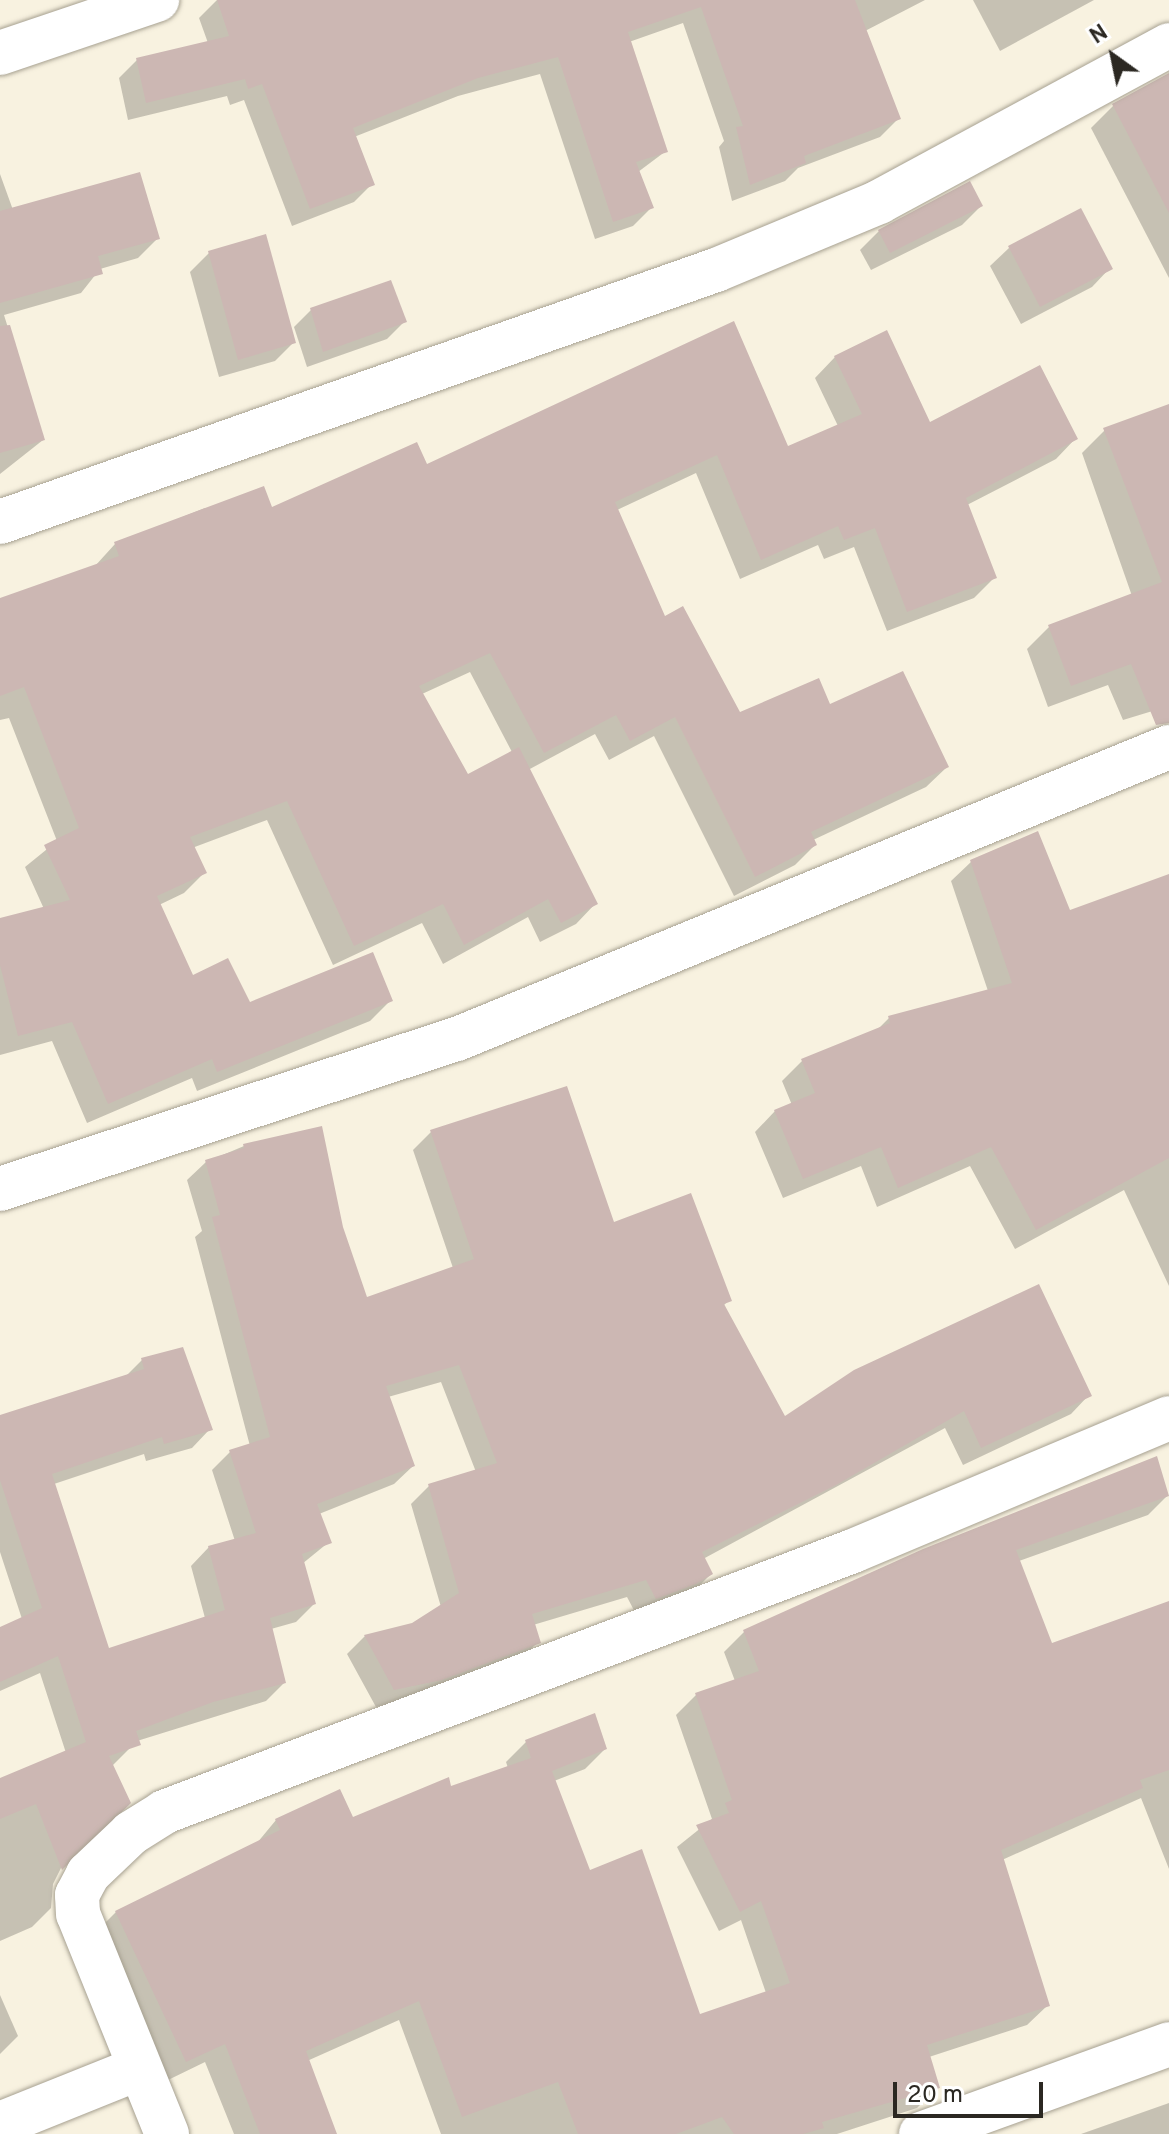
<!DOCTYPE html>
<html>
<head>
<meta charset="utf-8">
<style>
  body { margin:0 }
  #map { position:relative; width:1169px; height:2134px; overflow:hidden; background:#f8f2e0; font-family:Overpass,sans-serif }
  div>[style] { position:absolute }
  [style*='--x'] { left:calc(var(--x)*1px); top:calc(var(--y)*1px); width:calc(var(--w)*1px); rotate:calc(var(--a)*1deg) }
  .shadow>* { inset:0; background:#0003 }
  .building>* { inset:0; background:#ccb7b3 }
  .roads { filter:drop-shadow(0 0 2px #a7a191) drop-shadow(0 0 2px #a7a191) }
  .minor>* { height:44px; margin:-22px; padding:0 22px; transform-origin:22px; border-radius:22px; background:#fff }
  span { translate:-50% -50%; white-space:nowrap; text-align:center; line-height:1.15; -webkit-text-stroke:6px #fff; paint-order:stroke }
  .north { position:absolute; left:1073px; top:16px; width:80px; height:80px; -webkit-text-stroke:6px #fff; paint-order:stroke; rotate:327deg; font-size:22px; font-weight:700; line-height:32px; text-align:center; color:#2b2822 }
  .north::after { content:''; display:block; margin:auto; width:28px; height:36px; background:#2b2822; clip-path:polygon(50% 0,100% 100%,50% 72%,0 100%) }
  .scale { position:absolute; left:893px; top:2082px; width:150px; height:36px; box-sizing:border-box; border:4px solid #2b2822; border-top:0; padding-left:10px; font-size:24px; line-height:28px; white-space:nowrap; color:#2b2822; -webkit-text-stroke:6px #fff; paint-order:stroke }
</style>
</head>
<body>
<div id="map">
  <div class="shadow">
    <i style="clip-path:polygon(217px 0,925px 0,865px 31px,898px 119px,880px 137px,798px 168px,785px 181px,732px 201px,719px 147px,724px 141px,683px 23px,629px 42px,666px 151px,638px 172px,651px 208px,633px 226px,595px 239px,540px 74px,458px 96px,354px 137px,372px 184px,354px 202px,292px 226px,244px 100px,230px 105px,227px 96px,128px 120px,119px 78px,137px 60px,208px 43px,199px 18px)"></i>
    <i style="clip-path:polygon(973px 0,1094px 0,1000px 51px)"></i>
    <i style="clip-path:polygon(1169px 75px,1169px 278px,1091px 128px,1113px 106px)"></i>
    <i style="clip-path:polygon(0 174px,13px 210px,158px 238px,138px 258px,100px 269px,81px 293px,4px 315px,43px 440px,0 474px)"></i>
    <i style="clip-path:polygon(981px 206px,962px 225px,871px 270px,860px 250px,879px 231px)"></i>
    <i style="clip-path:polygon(1009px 248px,1110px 268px,1092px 287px,1021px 324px,990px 266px)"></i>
    <i style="clip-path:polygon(209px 253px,294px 342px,275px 361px,219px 377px,190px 272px)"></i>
    <i style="clip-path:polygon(311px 310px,404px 322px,387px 339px,307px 367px,294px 327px)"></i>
    <i style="clip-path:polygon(evenodd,835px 357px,929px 425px,1076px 438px,1056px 459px,967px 505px,994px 578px,974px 598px,887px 631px,854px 547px,824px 559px,818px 545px,740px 579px,696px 473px,617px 510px,664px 619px,739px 714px,829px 707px,947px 767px,926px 787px,813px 840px,815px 845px,795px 865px,734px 896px,654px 736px,609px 760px,595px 734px,528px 770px,596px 903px,576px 924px,540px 942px,528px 917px,443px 964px,422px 923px,333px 965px,267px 820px,192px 848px,204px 873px,184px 893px,159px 905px,192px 978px,249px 1004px,390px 1001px,370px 1021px,197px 1091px,192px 1078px,87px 1123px,52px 1041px,0 1055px,0 920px,44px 909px,25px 867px,57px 841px,9px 718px,0 720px,0 600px,95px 566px,115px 544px,205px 508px,207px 512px,271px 510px,426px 467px,786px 449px,838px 426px,815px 378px,835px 357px,470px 672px,512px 752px,467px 777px,422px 694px,470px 672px)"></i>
    <i style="clip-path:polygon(1169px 406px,1169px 706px,1123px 720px,1108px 685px,1048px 707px,1027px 649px,1049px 627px,1132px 596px,1082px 453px,1105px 430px)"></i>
    <i style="clip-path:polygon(972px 861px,1069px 913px,1169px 883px,1169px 1286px,1124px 1190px,1015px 1249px,970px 1166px,877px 1207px,861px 1166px,783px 1198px,755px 1132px,775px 1111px,792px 1105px,782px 1081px,802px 1061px,876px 1031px,889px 1018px,988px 991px,951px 881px)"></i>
    <i style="clip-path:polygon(431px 1132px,613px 1225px,729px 1300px,723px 1306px,784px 1418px,1089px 1395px,1071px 1414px,963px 1465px,945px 1428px,703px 1559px,711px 1574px,693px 1592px,637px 1616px,627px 1597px,533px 1625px,538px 1642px,520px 1660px,422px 1697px,376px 1707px,347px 1654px,365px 1636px,413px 1625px,441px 1607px,411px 1504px,429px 1486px,476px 1472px,441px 1382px,388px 1397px,413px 1466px,394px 1484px,319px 1514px,329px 1542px,302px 1564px,314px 1604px,296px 1622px,271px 1629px,284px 1683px,266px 1701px,137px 1741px,112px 1766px,53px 1884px,51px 1908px,32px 1927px,0 1941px,0 1783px,66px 1753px,40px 1673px,0 1691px,0 1629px,22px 1619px,0 1552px,0 1417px,125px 1377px,142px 1360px,210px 1429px,192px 1448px,146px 1461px,144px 1454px,54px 1484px,108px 1651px,205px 1618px,191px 1566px,209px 1547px,235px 1541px,212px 1470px,230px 1452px,250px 1446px,195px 1237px,202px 1231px,187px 1180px,206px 1162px,244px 1146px,341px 1227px,365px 1300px,453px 1268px,413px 1150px)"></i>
    <i style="clip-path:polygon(1168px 1495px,1148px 1515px,1019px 1561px,1051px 1646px,1169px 1604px,1169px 1869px,1141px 1798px,1002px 1860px,1048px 2005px,1027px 2025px,929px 2057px,938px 2087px,917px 2108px,837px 2134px,441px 2134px,399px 2020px,307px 2061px,335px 2134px,234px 2134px,205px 2062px,166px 2081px,96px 1932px,116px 1912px,257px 1843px,276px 1820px,352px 1820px,508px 1768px,506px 1762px,526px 1742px,605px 1749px,585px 1769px,554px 1781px,589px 1872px,698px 2016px,766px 1993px,741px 1920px,719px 1931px,677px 1847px,712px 1819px,676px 1715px,696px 1695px,735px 1681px,724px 1652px,744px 1632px)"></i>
    <i style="clip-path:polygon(0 1995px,18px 2036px,0 2054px)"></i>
    <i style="clip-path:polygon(1169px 2103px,1169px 2134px,1081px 2134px)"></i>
  </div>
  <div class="building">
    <i style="clip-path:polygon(217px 0,855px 0,901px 119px,804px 156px,806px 163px,750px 185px,736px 127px,743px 126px,701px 7px,628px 32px,668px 152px,636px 162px,654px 208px,613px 222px,558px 57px,478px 78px,353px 128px,375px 185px,310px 209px,262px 84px,248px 89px,245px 79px,146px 103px,136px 58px,229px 36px)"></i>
    <i style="clip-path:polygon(1169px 73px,1169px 213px,1112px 104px)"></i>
    <i style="clip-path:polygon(140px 172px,160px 239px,98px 256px,103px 274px,0 303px,0 211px)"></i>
    <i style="clip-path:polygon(970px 181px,983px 206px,890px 253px,878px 230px)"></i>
    <i style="clip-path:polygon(1081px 208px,1113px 269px,1040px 307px,1008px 246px)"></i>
    <i style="clip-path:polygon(266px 234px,296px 343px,238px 360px,208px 251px)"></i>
    <i style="clip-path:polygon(391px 280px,407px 322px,323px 352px,310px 308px)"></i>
    <i style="clip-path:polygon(734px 321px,788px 446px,862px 414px,834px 356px,887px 330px,930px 422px,1040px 365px,1078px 439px,966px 498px,997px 578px,907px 612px,875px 528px,844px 540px,838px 526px,761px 560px,717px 455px,615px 502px,665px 616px,683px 606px,740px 712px,819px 678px,830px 704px,903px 671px,949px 767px,811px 832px,817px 845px,755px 877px,675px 717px,630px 741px,616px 715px,544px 753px,490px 653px,419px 686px,468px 774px,519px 747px,598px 904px,561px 923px,548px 899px,464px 945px,443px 904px,354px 946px,287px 801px,190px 837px,207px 873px,157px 896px,193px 975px,228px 958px,250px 1002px,373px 952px,393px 1001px,217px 1072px,212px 1059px,108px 1104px,72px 1022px,18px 1036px,0 965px,0 918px,70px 900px,44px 845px,79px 828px,24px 687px,0 696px,0 598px,119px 556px,114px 542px,264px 486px,272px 507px,417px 442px,427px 464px)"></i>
    <i style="clip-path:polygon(10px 325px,45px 440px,0 453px,0 326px)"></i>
    <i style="clip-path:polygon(1169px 404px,1169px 723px,1156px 725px,1131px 664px,1071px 686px,1048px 625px,1162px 582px,1103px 428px)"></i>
    <i style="clip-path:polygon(1038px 831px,1070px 910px,1169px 874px,1169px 1158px,1036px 1230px,991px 1147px,898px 1188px,881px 1147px,803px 1179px,774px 1110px,815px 1093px,801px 1059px,890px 1023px,888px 1016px,1012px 983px,970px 860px)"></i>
    <i style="clip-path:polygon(567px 1086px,614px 1222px,691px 1193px,732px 1301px,724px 1304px,785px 1416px,854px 1370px,1039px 1284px,1092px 1396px,981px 1448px,964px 1411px,836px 1485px,702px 1552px,713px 1574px,696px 1584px,656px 1599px,646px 1580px,532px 1614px,541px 1643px,442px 1680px,394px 1690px,364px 1635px,412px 1623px,459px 1593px,428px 1484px,497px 1463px,459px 1365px,386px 1386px,415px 1466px,317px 1504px,332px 1543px,302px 1554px,316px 1604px,270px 1618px,286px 1683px,213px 1702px,136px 1731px,141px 1745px,109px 1756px,131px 1803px,62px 1870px,36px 1804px,0 1819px,0 1778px,86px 1742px,58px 1656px,0 1682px,0 1627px,42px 1608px,0 1480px,0 1415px,144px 1369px,141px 1358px,183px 1347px,213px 1430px,164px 1444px,162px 1437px,52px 1474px,109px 1648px,225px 1610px,208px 1546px,256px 1533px,229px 1450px,270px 1437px,212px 1217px,220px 1215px,205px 1160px,244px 1148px,243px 1144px,322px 1126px,343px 1227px,367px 1297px,474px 1259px,430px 1130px)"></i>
    <i style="clip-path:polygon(1157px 1456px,1169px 1496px,1016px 1550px,1052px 1643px,1169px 1601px,1169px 1770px,1140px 1780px,1143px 1788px,1001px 1850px,1050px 2006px,927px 2045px,940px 2088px,822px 2122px,824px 2128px,803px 2134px,734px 2134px,722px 2117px,676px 2134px,578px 2134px,558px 2082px,462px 2117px,419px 2001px,306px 2051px,337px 2134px,260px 2134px,225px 2044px,186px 2062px,115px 1911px,280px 1830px,275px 1819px,340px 1789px,353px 1817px,449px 1777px,451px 1786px,531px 1758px,525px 1740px,595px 1713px,607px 1749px,552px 1771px,590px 1870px,642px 1849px,700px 2014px,790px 1983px,761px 1901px,740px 1912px,696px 1825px,729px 1813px,725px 1803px,732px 1800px,695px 1693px,759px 1671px,743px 1630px,923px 1549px)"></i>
  </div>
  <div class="roads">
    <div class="minor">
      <i style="--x:0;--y:53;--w:166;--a:-18.7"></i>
      <i style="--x:0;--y:522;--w:759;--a:-19.39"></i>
      <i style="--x:716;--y:270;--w:177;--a:-22.6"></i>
      <i style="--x:879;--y:202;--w:330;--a:-28.4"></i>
      <i style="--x:0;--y:1189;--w:481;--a:-18.2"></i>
      <i style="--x:457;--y:1039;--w:770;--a:-22.3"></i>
      <i style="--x:0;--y:2124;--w:148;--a:-21.9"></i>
      <i style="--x:167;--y:2134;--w:237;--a:-112"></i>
      <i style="--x:78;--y:1914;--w:19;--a:-93"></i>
      <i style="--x:77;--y:1895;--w:24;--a:-62"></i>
      <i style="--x:88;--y:1874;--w:59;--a:-43.6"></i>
      <i style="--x:131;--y:1833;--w:39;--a:-32"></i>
      <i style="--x:164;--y:1812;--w:737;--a:-20.75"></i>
      <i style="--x:853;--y:1551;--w:343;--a:-22.8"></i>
      <i style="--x:921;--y:2134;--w:264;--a:-19.9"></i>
    </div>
  </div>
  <div class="north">N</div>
  <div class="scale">20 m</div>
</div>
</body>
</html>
